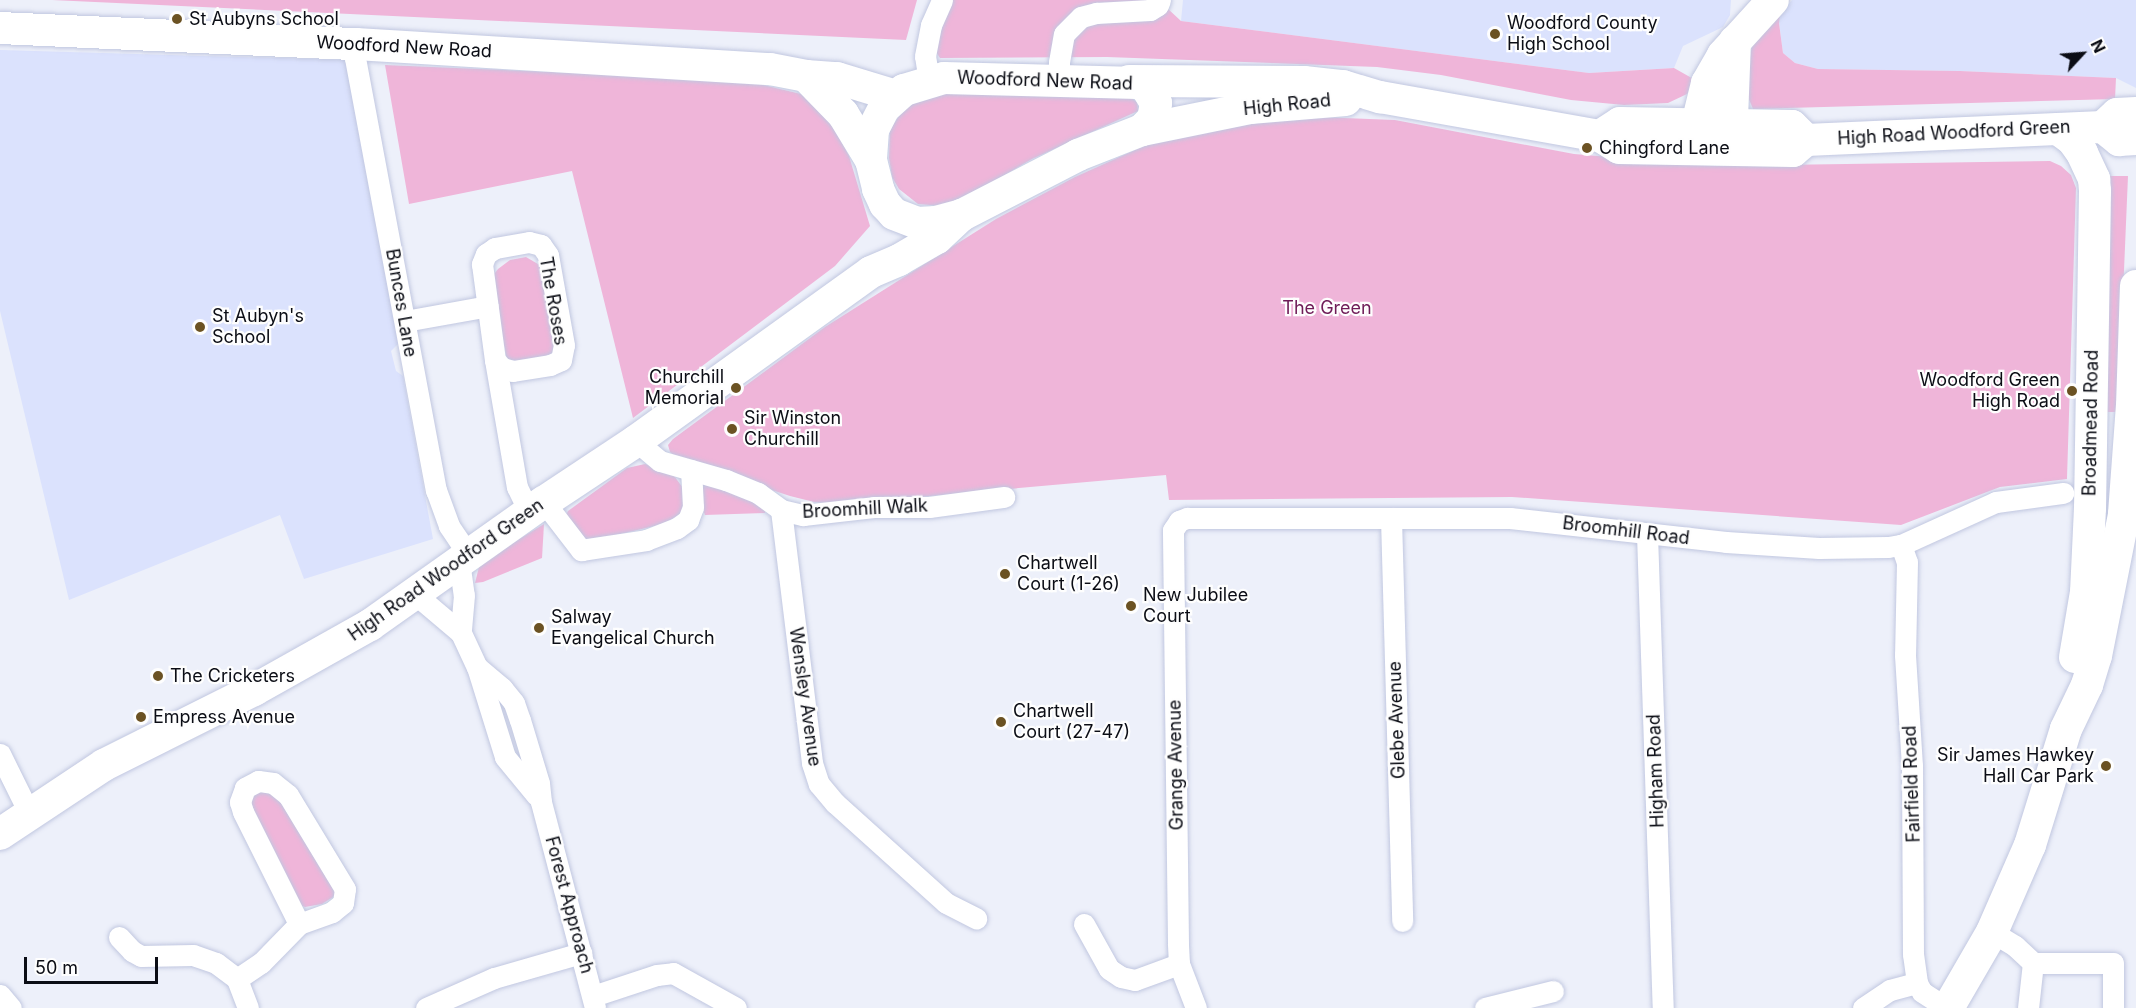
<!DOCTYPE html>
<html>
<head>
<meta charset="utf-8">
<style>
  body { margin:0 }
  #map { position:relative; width:2136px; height:1008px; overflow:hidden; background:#edf0fa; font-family:Inter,sans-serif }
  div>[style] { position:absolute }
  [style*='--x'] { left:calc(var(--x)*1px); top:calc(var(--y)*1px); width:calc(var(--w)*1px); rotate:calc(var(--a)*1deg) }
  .built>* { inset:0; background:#dbe2fd }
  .green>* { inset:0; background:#efb5d9 }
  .roads { filter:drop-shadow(0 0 2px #c1c7e0) drop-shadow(0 0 2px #c1c7e0) }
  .minor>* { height:21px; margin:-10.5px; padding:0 10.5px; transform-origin:10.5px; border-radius:10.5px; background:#fff }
  .primary>* { height:32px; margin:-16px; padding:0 16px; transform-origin:16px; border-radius:16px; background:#fff }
  .dots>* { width:16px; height:16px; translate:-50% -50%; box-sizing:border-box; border:3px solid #fefefe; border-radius:50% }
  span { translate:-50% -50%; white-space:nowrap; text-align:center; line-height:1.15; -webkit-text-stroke:4.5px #fefefe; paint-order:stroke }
  .poi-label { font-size:18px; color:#0b0d15 }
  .left { translate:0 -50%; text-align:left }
  .right { translate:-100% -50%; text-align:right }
  .street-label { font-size:18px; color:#0b0d15 }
  .park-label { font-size:18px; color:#6f1c58 }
  .north { position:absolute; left:2052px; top:24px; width:60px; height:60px; -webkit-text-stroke:4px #fefefe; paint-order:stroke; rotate:64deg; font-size:16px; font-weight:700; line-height:24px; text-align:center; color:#0b0d15 }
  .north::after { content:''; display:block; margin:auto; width:21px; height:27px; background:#0b0d15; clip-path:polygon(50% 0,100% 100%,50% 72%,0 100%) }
  .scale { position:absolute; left:24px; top:957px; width:134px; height:27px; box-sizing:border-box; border:3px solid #0b0d15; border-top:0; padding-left:8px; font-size:18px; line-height:21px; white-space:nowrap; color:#0b0d15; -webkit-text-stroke:4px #fefefe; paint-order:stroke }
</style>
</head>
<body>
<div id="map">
  <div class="built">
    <i style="clip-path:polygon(1183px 0,1731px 0,1730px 15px,1723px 27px,1683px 46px,1674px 68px,1589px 73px,1181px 21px)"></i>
    <i style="clip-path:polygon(1792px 0,2136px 0,2136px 88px,2116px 78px,1960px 71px,1818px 69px,1795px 63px,1783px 53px,1779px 22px,1780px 15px)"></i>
    <i style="clip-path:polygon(0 50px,346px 60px,399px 343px,391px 351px,396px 371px,403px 376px,433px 539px,304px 579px,280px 515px,69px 600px,0 311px)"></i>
  </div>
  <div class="green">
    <i style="clip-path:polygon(52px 0,917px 0,906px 40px)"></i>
    <i style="clip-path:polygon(949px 0,1152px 0,1167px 8px,1181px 21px,1589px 73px,1674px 68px,1697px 81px,1687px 94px,1668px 103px,1624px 105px,1571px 100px,1441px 75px,1377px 67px,1107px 57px,940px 58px,936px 52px)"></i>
    <i style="clip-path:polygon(1780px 15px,1779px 23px,1783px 53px,1795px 63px,1818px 69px,1960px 71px,2116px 78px,2115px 99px,1753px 109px,1748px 97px,1747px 72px,1752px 46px)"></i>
    <i style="clip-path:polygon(385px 65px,742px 80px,801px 94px,827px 114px,849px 156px,870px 226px,835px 266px,633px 418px,572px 171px,409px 204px)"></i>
    <i style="clip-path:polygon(953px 89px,1128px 96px,1137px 102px,1138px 111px,1032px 159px,960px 201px,942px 206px,918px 204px,899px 189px,892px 177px,889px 158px,890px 130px,904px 108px,922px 96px)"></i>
    <i style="clip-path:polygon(1318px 117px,1395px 120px,1574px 154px,1717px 166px,2050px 161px,2061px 166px,2071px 175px,2076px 188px,2067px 479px,2000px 487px,1901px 525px,1512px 497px,1169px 500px,1166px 475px,840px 504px,814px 502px,790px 496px,678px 459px,670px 452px,668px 445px,673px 439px,825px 327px,996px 219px,1075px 177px,1153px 142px,1263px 122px)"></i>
    <i style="clip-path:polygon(2101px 176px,2128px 176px,2118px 412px,2100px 412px)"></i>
    <i style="clip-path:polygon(526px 257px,543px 267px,558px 342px,552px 363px,507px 360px,491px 278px,498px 269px,510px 260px)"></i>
    <i style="clip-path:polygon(645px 464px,672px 473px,683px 488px,684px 512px,663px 524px,599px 539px,585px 540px,564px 519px,568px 511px,627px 468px)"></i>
    <i style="clip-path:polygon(703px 479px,765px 506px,765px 513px,705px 515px,699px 500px)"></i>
    <i style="clip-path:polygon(544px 524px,542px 558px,483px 582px,475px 583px,480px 563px)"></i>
    <i style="clip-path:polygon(255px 786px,276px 789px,337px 889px,333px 897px,322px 904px,305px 907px,294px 903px,265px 845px,248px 795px)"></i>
  </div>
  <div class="roads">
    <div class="minor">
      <i style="--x:356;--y:44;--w:14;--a:94"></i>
      <i style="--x:355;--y:58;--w:440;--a:79.4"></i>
      <i style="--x:436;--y:490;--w:38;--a:70"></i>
      <i style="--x:449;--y:526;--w:34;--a:56"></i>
      <i style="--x:1059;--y:79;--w:17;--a:-90"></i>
      <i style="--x:1059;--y:62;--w:28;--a:-80"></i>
      <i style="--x:1064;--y:34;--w:24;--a:-45"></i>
      <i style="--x:1081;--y:17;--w:16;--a:-15"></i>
      <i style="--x:1096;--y:13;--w:54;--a:-3.2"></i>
      <i style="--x:1150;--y:10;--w:9;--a:-32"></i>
      <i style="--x:1158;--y:5;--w:5;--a:-68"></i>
      <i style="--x:929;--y:81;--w:25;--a:-99"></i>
      <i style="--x:925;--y:56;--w:32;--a:-79"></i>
      <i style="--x:931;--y:25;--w:27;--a:-66"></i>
      <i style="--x:405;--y:321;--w:84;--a:-10.2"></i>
      <i style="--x:495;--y:360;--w:11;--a:49"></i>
      <i style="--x:502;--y:368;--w:11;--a:15"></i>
      <i style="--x:513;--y:371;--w:37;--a:-9"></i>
      <i style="--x:550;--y:365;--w:12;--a:-24"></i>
      <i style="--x:561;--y:360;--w:15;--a:-79"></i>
      <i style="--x:564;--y:345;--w:91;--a:-100.1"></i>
      <i style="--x:548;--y:255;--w:12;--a:-125"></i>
      <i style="--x:541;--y:245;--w:12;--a:-166"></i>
      <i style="--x:529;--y:242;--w:35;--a:170"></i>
      <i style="--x:495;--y:248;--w:11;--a:146"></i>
      <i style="--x:486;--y:254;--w:11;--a:112"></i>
      <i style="--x:482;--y:264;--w:97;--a:82.3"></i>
      <i style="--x:495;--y:360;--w:129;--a:80.2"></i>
      <i style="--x:517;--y:487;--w:28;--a:64"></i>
      <i style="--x:636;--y:441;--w:31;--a:40"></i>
      <i style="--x:660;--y:461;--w:69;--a:16.1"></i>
      <i style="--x:726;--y:480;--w:35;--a:22"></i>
      <i style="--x:758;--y:493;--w:29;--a:36"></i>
      <i style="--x:781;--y:510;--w:23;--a:13"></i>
      <i style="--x:803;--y:515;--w:71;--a:-6.4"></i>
      <i style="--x:874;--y:507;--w:55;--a:0"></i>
      <i style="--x:929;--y:507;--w:76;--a:-7.6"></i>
      <i style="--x:544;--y:502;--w:61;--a:52.4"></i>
      <i style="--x:581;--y:550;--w:66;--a:-8.7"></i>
      <i style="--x:646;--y:540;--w:33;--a:-21"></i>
      <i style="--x:677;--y:528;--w:14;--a:-36"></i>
      <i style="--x:688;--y:520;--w:14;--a:-69"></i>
      <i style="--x:693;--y:507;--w:37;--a:-93"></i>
      <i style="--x:781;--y:510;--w:255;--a:83"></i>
      <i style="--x:812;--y:763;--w:22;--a:72"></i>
      <i style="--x:819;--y:784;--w:25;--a:50"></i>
      <i style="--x:835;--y:803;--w:149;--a:42"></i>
      <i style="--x:946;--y:903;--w:34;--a:27"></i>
      <i style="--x:1391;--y:518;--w:403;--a:88.4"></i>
      <i style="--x:1647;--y:534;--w:474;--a:88.1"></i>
      <i style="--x:1901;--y:545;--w:18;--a:71"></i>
      <i style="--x:1907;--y:562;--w:93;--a:91.2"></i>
      <i style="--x:1905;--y:655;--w:110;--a:86.4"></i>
      <i style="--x:1912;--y:765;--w:189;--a:89.7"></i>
      <i style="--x:1913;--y:954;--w:29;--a:82"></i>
      <i style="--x:1917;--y:983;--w:10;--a:61"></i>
      <i style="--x:1922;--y:992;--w:17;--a:33"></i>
      <i style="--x:1936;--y:1001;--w:15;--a:16"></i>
      <i style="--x:459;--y:561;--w:34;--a:82"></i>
      <i style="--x:464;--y:595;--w:38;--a:95"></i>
      <i style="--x:415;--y:594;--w:60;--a:40.3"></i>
      <i style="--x:461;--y:633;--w:38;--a:65"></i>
      <i style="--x:477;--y:667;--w:94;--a:72.7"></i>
      <i style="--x:505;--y:757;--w:50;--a:50.6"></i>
      <i style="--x:477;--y:667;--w:33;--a:40"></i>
      <i style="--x:502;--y:688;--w:19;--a:51"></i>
      <i style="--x:514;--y:703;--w:18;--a:71"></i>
      <i style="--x:520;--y:720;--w:66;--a:73.2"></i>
      <i style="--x:539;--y:783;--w:19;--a:84"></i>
      <i style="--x:541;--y:802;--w:213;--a:75.3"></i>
      <i style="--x:0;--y:754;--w:66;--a:63.8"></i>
      <i style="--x:1084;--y:924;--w:51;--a:60.9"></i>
      <i style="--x:1109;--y:969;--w:14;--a:34"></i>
      <i style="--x:1121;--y:977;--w:14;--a:12"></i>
      <i style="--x:1135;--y:980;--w:47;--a:-20"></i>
      <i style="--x:1992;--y:932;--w:27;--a:31"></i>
      <i style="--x:2015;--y:946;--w:25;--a:43"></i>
      <i style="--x:119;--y:937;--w:19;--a:47"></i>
      <i style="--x:132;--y:951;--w:10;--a:29"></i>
      <i style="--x:141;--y:956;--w:52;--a:-1.1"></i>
      <i style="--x:193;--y:955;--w:24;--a:19"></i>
      <i style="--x:216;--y:963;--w:26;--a:37"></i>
      <i style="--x:0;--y:995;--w:17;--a:50"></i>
      <i style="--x:593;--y:996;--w:67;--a:-18.2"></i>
      <i style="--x:657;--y:975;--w:16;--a:-7"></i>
      <i style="--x:673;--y:973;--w:72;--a:29.1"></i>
      <i style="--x:248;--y:1008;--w:31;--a:-111"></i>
      <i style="--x:237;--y:979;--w:29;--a:-34"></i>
      <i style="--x:261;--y:963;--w:54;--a:-45.7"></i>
      <i style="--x:299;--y:924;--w:35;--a:-20"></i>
      <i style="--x:332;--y:912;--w:14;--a:-39"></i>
      <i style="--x:343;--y:903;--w:14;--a:-82"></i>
      <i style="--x:345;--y:889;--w:110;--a:-121.2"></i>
      <i style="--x:288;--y:795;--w:19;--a:-141"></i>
      <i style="--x:273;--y:783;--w:15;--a:-172"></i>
      <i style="--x:258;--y:781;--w:15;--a:152"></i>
      <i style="--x:245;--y:788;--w:15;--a:110"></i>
      <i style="--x:240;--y:802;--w:10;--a:73"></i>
      <i style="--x:243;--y:812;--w:125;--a:63.4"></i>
      <i style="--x:426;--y:1008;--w:74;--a:-23.8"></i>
      <i style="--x:494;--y:978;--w:91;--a:-16"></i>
      <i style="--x:1196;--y:1008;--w:47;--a:-111.1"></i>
      <i style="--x:1179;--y:964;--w:21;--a:-93"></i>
      <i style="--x:1178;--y:943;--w:413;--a:-90.7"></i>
      <i style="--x:1173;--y:530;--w:11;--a:-56"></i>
      <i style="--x:1179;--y:521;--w:9;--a:-21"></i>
      <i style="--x:1187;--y:518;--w:323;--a:0"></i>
      <i style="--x:1510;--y:518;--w:217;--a:6.3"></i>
      <i style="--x:1726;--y:542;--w:93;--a:3.7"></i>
      <i style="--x:1819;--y:548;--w:69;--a:-0.8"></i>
      <i style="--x:1888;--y:547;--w:13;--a:-9"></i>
      <i style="--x:1901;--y:545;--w:104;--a:-24.4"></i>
      <i style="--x:1996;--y:502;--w:68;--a:-7.7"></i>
      <i style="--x:1485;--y:1008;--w:70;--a:-14"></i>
      <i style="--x:1863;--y:1008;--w:32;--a:-34"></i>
      <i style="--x:1890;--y:990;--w:28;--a:-15"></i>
      <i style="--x:2028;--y:1008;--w:45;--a:-83.7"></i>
      <i style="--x:2033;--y:963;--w:80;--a:0"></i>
      <i style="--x:2113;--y:963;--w:45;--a:90"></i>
    </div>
    <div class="primary">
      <i style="--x:0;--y:28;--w:356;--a:2.6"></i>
      <i style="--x:356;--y:44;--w:415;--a:3.5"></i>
      <i style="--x:770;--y:69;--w:37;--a:11"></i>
      <i style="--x:806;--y:76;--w:31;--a:4"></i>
      <i style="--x:837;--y:78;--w:62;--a:17"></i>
      <i style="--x:806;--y:76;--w:53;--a:45.8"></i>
      <i style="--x:843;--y:114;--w:54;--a:58.7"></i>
      <i style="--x:1129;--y:81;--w:175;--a:0.3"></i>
      <i style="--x:1304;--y:82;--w:39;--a:6"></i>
      <i style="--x:1343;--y:86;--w:39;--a:17"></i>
      <i style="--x:1380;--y:97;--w:223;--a:10.1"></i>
      <i style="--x:1600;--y:136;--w:22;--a:32"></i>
      <i style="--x:1619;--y:148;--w:174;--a:1"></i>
      <i style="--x:1793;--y:151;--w:17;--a:-40"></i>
      <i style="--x:1806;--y:140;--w:297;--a:-2.5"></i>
      <i style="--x:2103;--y:127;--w:19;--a:-43"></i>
      <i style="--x:2117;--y:114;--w:19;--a:-3"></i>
      <i style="--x:2103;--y:127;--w:21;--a:39"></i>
      <i style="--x:2119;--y:140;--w:17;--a:-3"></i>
      <i style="--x:2058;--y:129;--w:17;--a:36"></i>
      <i style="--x:2072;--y:139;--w:17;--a:54"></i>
      <i style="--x:2082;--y:153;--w:29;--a:65"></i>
      <i style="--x:2094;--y:179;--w:12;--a:85"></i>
      <i style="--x:2095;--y:191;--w:317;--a:90.9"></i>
      <i style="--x:2090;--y:508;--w:84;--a:92.7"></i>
      <i style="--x:2086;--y:592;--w:66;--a:99.6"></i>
      <i style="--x:1142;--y:130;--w:16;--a:-45"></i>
      <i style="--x:1153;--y:119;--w:16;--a:-79"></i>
      <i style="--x:1156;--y:103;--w:19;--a:-122"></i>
      <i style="--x:1146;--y:87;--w:9;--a:-153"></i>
      <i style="--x:1138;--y:83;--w:194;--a:-178.5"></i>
      <i style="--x:944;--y:78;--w:42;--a:163.3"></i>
      <i style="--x:904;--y:90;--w:27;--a:138"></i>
      <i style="--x:884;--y:108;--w:25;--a:117"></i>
      <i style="--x:873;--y:130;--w:30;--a:94"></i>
      <i style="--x:871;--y:160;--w:30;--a:76"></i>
      <i style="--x:878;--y:189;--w:17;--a:65"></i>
      <i style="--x:885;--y:204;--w:13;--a:48"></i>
      <i style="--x:894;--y:214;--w:25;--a:21"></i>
      <i style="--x:917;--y:223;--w:19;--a:-3"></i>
      <i style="--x:936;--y:222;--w:27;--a:-15"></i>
      <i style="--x:962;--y:215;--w:131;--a:-27.3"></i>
      <i style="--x:1078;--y:155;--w:69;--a:-21.3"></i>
      <i style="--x:1142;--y:130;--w:110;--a:-11.5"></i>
      <i style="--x:1250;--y:108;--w:96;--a:-4.8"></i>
      <i style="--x:1600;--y:136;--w:24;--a:-33"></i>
      <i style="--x:1620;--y:123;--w:172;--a:1"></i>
      <i style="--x:1792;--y:126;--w:20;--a:45"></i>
      <i style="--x:1695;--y:145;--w:21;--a:-85"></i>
      <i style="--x:1697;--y:124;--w:42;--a:-76.3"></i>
      <i style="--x:1707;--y:83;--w:32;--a:-60"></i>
      <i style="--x:1723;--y:55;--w:74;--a:-47.7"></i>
      <i style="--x:1731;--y:145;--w:104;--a:-87.8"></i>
      <i style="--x:0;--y:834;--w:125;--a:-33.6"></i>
      <i style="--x:104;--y:765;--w:168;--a:-26.6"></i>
      <i style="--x:254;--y:690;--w:133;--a:-29.3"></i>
      <i style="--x:370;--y:625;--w:213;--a:-35.3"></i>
      <i style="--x:544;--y:502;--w:110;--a:-33.5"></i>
      <i style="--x:636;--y:441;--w:289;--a:-35.7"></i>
      <i style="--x:871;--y:272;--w:30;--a:-23"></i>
      <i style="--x:899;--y:260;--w:44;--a:-30.1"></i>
      <i style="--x:937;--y:238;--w:34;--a:-43"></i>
      <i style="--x:1948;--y:1008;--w:88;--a:-59.9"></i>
      <i style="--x:1992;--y:932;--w:95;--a:-66.4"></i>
      <i style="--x:2030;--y:845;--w:121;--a:-72.8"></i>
      <i style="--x:2066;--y:729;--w:49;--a:-64.5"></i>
      <i style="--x:2087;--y:685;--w:30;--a:-73"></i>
      <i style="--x:2096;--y:656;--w:145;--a:-78.8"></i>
      <i style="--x:2124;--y:514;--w:108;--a:-85.8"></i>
      <i style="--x:2132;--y:406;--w:120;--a:-88.1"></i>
    </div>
  </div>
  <div class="dots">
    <i style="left:177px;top:19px;background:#6b5223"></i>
    <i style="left:1495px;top:34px;background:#6b5223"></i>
    <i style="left:1587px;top:148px;background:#6b5223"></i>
    <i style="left:200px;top:327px;background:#6b5223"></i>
    <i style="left:736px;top:388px;background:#6b5223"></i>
    <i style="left:2072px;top:391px;background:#6b5223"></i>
    <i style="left:732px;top:429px;background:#6b5223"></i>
    <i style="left:1005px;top:574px;background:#6b5223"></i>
    <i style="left:1131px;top:606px;background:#6b5223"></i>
    <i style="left:539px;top:628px;background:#6b5223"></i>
    <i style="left:158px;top:676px;background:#6b5223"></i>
    <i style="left:141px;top:717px;background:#6b5223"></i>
    <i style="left:1001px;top:722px;background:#6b5223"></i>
    <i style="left:2106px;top:766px;background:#6b5223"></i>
  </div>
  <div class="poi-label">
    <span class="left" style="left:189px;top:19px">St Aubyns School</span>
    <span class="left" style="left:1507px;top:34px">Woodford County<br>High School</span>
    <span class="left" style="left:1599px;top:148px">Chingford Lane</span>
    <span class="left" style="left:212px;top:327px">St Aubyn's<br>School</span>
    <span class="right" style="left:724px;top:388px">Churchill<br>Memorial</span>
    <span class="right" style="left:2060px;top:391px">Woodford Green<br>High Road</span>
    <span class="left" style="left:744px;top:429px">Sir Winston<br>Churchill</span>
    <span class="left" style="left:1017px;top:574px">Chartwell<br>Court (1-26)</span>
    <span class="left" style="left:1143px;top:606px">New Jubilee<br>Court</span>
    <span class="left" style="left:551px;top:628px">Salway<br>Evangelical Church</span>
    <span class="left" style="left:170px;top:676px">The Cricketers</span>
    <span class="left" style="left:1013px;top:722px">Chartwell<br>Court (27-47)</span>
    <span class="left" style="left:153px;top:717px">Empress Avenue</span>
    <span class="right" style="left:2094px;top:766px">Sir James Hawkey<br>Hall Car Park</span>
  </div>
  <div class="street-label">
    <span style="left:404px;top:47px;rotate:3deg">Woodford New Road</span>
    <span style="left:1045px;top:81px;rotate:2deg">Woodford New Road</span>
    <span style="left:1287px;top:105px;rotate:-6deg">High Road</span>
    <span style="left:1954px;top:133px;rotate:-3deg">High Road Woodford Green</span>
    <span style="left:553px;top:301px;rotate:80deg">The Roses</span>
    <span style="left:401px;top:303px;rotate:80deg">Bunces Lane</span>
    <span style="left:2091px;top:423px;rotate:-89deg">Broadmead Road</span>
    <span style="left:865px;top:509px;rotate:-3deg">Broomhill Walk</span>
    <span style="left:1626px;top:531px;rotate:7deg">Broomhill Road</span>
    <span style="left:446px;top:570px;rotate:-35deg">High Road Woodford Green</span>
    <span style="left:805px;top:697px;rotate:82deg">Wensley Avenue</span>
    <span style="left:1397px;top:720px;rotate:-92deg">Glebe Avenue</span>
    <span style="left:1176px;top:765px;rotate:-91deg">Grange Avenue</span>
    <span style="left:1656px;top:771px;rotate:-92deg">Higham Road</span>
    <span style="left:1912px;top:784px;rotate:-92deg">Fairfield Road</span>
    <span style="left:569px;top:905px;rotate:75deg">Forest Approach</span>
  </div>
  <div class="park-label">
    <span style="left:1327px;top:308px">The Green</span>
  </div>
  <div class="north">N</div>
  <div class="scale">50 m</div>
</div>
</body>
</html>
